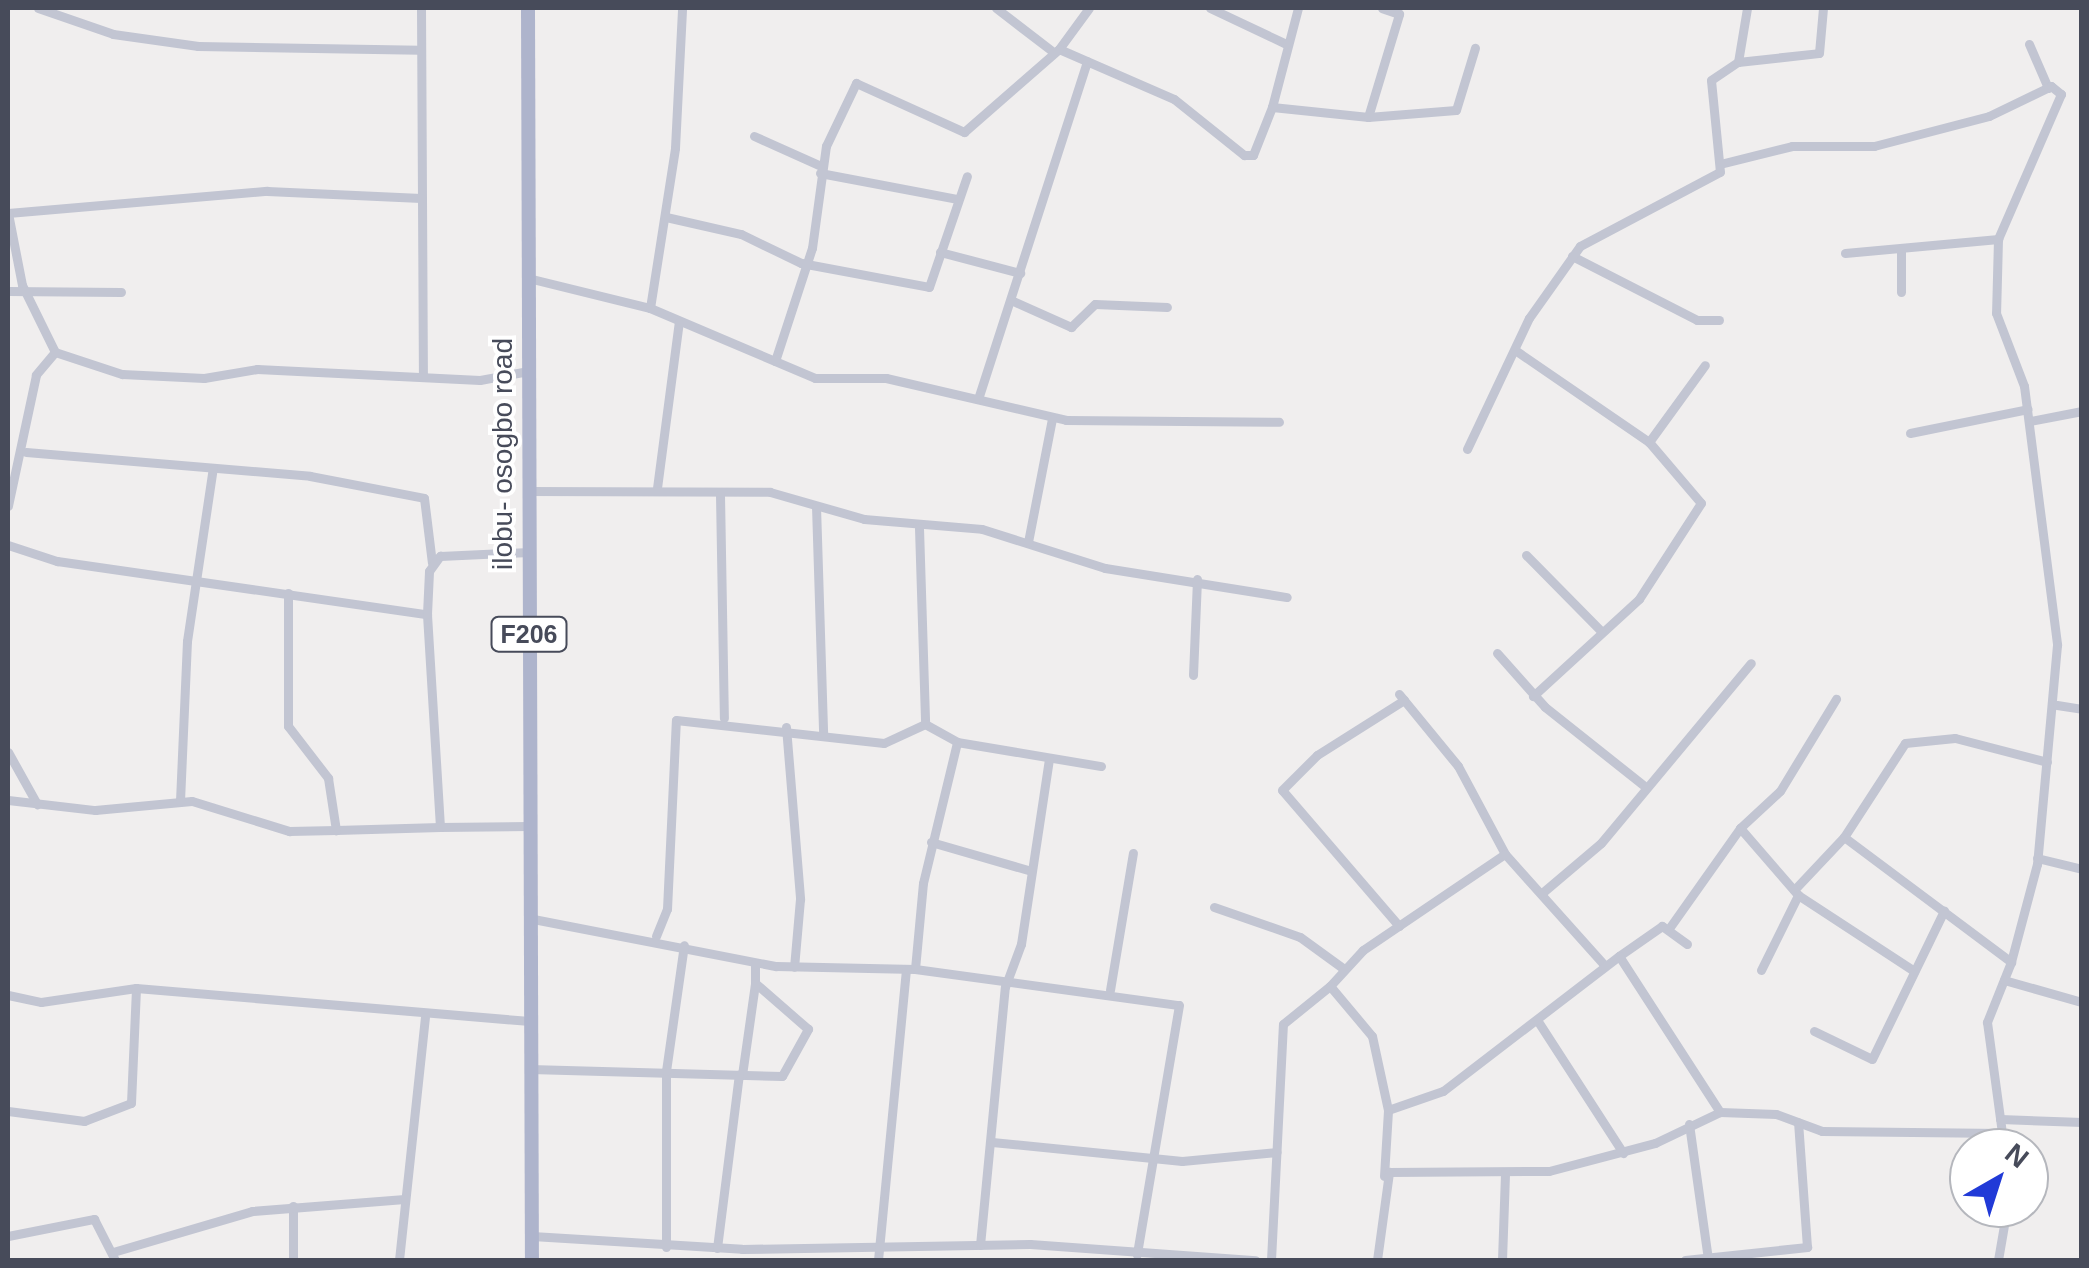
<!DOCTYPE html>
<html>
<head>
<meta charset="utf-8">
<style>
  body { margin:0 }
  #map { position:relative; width:2089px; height:1268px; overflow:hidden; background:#f0eeee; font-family:Arial,sans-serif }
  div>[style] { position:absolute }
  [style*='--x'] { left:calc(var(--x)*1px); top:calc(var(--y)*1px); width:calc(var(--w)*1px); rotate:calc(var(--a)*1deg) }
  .minor>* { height:9px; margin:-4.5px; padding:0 4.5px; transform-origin:4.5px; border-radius:4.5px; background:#c2c5d2 }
  .primary>* { height:14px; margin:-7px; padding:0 7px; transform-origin:7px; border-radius:7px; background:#aeb4cc }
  span { translate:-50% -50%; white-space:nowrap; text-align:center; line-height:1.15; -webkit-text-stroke:8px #fff; paint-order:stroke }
  .shield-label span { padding:2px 8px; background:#fff; border:2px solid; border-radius:8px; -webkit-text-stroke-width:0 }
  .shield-label { font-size:25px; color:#474b5a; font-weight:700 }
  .street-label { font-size:28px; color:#474b5a }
  .frame { position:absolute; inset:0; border:10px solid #474b5a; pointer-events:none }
  .north { position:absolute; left:1949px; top:1128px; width:100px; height:100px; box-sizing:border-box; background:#fff; border:2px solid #b5b7bd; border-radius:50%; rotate:39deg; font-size:28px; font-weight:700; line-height:40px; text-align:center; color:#474b5a }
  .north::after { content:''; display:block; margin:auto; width:35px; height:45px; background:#213ad7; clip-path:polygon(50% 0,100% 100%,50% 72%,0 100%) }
</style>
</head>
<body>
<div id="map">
  <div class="minor">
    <i style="--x:38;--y:8;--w:79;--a:19.1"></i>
    <i style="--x:113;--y:34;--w:86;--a:8"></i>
    <i style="--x:198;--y:46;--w:221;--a:1"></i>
    <i style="--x:421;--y:8;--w:368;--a:89.7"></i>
    <i style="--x:996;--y:8;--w:71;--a:37.5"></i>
    <i style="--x:1089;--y:8;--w:51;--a:126.2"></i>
    <i style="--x:1059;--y:49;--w:125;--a:23.5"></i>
    <i style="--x:1174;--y:99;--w:90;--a:38.7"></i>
    <i style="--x:1244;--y:155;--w:9;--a:0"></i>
    <i style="--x:1253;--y:155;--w:52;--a:-68.4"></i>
    <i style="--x:1272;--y:107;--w:102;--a:-75.3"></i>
    <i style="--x:1210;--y:8;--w:84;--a:25.3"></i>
    <i style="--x:2029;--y:44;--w:48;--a:66.6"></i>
    <i style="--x:1738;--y:62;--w:81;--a:-6.3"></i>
    <i style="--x:1819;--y:53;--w:45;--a:-84.9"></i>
    <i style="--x:1272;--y:107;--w:97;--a:5.9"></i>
    <i style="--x:1368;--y:117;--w:88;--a:-4.5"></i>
    <i style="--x:1456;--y:110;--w:65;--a:-73"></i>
    <i style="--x:1368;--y:117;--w:108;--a:-73.2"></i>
    <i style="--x:1399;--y:14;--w:18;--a:-161"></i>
    <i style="--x:754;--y:136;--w:73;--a:24.1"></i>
    <i style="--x:1724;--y:163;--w:70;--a:-14"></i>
    <i style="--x:1792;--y:146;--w:82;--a:0"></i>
    <i style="--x:1874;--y:146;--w:119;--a:-14.6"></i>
    <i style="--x:1989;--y:116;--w:69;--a:-25.8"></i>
    <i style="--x:2051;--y:86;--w:13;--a:39"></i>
    <i style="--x:2061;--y:94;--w:158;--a:113.5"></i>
    <i style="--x:1998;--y:239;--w:74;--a:91.5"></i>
    <i style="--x:1996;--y:313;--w:78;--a:69"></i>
    <i style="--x:2024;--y:386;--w:261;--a:82.7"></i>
    <i style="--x:2057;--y:645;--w:220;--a:95.2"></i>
    <i style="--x:2037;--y:864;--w:101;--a:104.9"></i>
    <i style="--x:820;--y:173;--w:139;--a:10.7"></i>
    <i style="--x:8;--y:213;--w:260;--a:-4.9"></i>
    <i style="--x:267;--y:191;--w:154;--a:2.6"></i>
    <i style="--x:8;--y:213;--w:73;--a:79"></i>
    <i style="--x:22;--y:285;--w:75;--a:63.8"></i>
    <i style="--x:55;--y:352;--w:30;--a:130"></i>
    <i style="--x:36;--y:375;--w:134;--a:102.1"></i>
    <i style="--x:666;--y:217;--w:77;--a:12.8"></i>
    <i style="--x:741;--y:234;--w:67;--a:25.8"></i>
    <i style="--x:801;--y:263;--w:130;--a:10.6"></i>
    <i style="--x:929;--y:287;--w:117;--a:-71.1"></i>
    <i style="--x:1901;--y:249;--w:43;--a:90"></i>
    <i style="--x:940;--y:252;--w:83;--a:14.7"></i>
    <i style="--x:1845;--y:253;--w:154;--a:-5.2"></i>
    <i style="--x:1572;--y:256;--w:140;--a:27.1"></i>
    <i style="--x:1697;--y:320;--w:22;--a:0"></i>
    <i style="--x:528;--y:278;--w:126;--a:13.8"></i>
    <i style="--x:650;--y:308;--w:179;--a:23"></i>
    <i style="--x:815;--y:378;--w:71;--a:0"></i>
    <i style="--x:886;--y:378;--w:185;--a:13.1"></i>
    <i style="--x:1066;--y:420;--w:213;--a:0.5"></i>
    <i style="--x:8;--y:291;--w:113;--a:0.5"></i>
    <i style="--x:1013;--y:301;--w:64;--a:24.1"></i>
    <i style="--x:1071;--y:327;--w:33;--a:-44"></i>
    <i style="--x:1095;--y:304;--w:72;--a:2.4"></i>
    <i style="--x:650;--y:308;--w:162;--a:-81.1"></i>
    <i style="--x:675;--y:148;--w:140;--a:-87.1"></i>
    <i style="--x:1515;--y:350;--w:163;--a:34.5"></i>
    <i style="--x:1649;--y:442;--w:80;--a:49.6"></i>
    <i style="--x:1701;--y:503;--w:114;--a:122.9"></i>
    <i style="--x:1639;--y:599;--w:144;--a:137.5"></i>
    <i style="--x:55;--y:352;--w:71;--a:18.2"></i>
    <i style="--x:122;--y:374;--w:82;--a:2.8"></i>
    <i style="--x:204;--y:378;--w:54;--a:-9.6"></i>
    <i style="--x:257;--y:369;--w:223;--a:2.8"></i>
    <i style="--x:480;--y:380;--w:49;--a:-10.6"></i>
    <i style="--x:775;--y:361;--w:119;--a:-71.9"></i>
    <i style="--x:812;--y:248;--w:103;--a:-82.2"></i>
    <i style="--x:826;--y:146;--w:70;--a:-64.5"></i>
    <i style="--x:856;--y:83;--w:119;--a:24.4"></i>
    <i style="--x:964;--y:132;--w:126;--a:-41.1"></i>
    <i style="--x:978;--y:399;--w:355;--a:-72.1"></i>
    <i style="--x:2030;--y:421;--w:53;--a:-10.9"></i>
    <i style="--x:1910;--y:433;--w:120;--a:-11.5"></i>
    <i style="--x:1649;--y:442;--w:95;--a:-54"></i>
    <i style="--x:1467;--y:449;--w:145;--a:-64.7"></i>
    <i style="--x:1529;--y:318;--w:88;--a:-54.7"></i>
    <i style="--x:1580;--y:246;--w:158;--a:-27.9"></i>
    <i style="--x:1720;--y:172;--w:92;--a:-95.6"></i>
    <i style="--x:1711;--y:80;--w:32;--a:-34"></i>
    <i style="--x:1738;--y:62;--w:55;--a:-80.5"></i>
    <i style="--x:26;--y:452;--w:285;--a:4.8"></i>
    <i style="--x:310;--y:476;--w:116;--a:10.9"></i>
    <i style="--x:424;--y:498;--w:65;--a:83"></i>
    <i style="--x:657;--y:488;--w:167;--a:-82.5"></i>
    <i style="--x:528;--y:491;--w:242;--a:0.2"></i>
    <i style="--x:770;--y:492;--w:98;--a:16"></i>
    <i style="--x:864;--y:519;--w:118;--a:4.8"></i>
    <i style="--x:982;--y:529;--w:129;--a:17.6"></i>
    <i style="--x:1105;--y:568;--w:184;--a:9.1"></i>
    <i style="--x:720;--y:495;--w:223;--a:89"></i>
    <i style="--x:816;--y:506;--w:227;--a:88.2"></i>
    <i style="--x:919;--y:528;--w:196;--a:88.2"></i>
    <i style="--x:925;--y:724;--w:37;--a:29"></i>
    <i style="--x:957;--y:742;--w:146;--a:9.5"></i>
    <i style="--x:1028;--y:542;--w:125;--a:-79"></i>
    <i style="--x:8;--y:545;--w:52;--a:18.1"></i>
    <i style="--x:57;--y:561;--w:374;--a:8.2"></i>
    <i style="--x:1526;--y:555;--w:107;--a:45.4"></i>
    <i style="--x:288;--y:593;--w:133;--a:90"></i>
    <i style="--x:288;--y:726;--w:66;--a:52.4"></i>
    <i style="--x:328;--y:778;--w:53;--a:81.3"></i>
    <i style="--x:336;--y:830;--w:104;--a:-1.7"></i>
    <i style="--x:1497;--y:653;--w:72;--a:48.4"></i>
    <i style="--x:1545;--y:707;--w:125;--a:38.5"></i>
    <i style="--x:1193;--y:675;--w:96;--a:-87.6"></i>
    <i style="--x:1399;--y:694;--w:93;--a:50.7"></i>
    <i style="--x:1458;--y:766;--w:100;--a:61.9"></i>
    <i style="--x:1505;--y:854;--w:150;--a:48.2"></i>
    <i style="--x:2057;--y:705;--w:25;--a:9"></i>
    <i style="--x:786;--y:727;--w:173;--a:85.3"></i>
    <i style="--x:800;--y:899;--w:68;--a:95"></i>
    <i style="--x:8;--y:752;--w:60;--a:60.9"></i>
    <i style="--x:8;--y:800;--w:88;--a:6.6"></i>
    <i style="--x:95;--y:810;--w:97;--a:-5.3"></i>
    <i style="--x:192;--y:801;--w:102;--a:17.2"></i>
    <i style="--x:289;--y:831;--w:47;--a:-1.2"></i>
    <i style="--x:180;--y:801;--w:160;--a:-87.5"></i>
    <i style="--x:187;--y:641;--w:175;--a:-81.5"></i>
    <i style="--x:529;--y:826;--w:89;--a:179.4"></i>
    <i style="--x:440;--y:827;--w:213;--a:-93.5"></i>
    <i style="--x:427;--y:614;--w:43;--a:-87.3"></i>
    <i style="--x:429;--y:571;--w:19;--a:-54"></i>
    <i style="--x:440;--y:556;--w:89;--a:-2.6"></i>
    <i style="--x:1740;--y:828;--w:54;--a:-42.8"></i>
    <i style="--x:1780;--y:791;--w:108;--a:-58.7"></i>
    <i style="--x:1844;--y:837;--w:112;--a:-57"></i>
    <i style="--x:1905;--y:743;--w:50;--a:-5.7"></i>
    <i style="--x:1955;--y:738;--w:95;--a:14.6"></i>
    <i style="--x:931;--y:842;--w:101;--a:16.1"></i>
    <i style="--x:2037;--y:858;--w:46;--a:13.7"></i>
    <i style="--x:1794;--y:890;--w:73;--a:-46.7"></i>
    <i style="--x:1844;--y:837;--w:209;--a:36.8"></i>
    <i style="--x:2011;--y:962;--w:65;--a:111.8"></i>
    <i style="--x:1987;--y:1022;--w:112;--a:82.3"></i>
    <i style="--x:1542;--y:893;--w:77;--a:-40.3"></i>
    <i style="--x:1601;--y:843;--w:234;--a:-50.2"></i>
    <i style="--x:1214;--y:907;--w:91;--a:19.2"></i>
    <i style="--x:1300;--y:937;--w:54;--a:36"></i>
    <i style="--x:528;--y:918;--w:253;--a:11"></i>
    <i style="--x:776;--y:966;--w:139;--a:1.2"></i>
    <i style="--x:915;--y:969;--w:266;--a:7.8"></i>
    <i style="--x:1179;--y:1005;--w:253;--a:99.6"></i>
    <i style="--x:1399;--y:926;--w:179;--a:-130.7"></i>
    <i style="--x:1282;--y:790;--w:49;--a:-45"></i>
    <i style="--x:1317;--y:755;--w:103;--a:-32.3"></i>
    <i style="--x:1670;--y:927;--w:121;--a:-54.7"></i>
    <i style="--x:1740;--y:828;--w:89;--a:49.1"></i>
    <i style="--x:1798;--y:895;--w:139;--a:33.2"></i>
    <i style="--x:656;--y:936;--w:29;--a:-68"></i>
    <i style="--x:667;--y:909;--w:189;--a:-87.3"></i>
    <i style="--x:676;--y:720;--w:209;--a:6.3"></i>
    <i style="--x:884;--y:743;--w:45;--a:-24.9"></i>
    <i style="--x:1687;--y:944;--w:31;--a:-144"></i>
    <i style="--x:1662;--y:926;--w:52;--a:145.1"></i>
    <i style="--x:1619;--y:956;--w:186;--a:57.1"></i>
    <i style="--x:915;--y:969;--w:86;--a:-84.7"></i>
    <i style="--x:923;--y:883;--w:145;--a:-76.4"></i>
    <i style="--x:1761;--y:970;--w:84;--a:-63.7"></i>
    <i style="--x:2004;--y:980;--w:81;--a:15.8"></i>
    <i style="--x:1330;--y:986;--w:49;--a:-47.5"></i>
    <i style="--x:1363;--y:950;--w:171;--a:-34.1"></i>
    <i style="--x:1110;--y:990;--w:139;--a:-80.5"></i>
    <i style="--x:8;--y:995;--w:34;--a:12"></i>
    <i style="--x:41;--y:1002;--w:96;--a:-8.4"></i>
    <i style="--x:136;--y:988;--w:395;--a:4.8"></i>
    <i style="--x:1539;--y:1023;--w:155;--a:57.1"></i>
    <i style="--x:1814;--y:1031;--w:64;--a:25.8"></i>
    <i style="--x:1872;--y:1059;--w:165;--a:-64.1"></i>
    <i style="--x:530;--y:1069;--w:252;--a:1.6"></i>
    <i style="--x:782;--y:1076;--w:54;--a:-61"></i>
    <i style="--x:808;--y:1029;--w:70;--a:-139"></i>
    <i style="--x:755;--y:983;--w:20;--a:-90"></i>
    <i style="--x:742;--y:1075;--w:92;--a:-81.9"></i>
    <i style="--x:8;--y:1111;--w:77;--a:7.5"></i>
    <i style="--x:84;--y:1121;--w:50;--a:-21"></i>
    <i style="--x:131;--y:1103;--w:115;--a:-87.5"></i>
    <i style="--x:2000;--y:1119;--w:82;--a:2.1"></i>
    <i style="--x:1689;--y:1124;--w:136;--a:82"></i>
    <i style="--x:992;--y:1142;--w:191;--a:5.7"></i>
    <i style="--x:1182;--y:1161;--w:95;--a:-5.4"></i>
    <i style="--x:1384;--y:1176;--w:66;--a:-86.5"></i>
    <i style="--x:1388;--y:1110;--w:58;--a:-19.1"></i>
    <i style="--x:1443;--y:1091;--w:222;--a:-37.5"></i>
    <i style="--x:293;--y:1206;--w:54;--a:90"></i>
    <i style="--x:8;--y:1236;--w:88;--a:-11.2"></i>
    <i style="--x:94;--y:1219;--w:46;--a:62.9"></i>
    <i style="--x:532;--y:1236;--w:210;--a:3.5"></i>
    <i style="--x:742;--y:1249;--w:288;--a:-1"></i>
    <i style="--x:1030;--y:1244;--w:226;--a:4.1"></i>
    <i style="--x:980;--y:1245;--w:259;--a:-84.5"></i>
    <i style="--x:1005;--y:987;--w:46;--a:-69.6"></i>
    <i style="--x:1021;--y:944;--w:187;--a:-81.4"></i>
    <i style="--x:666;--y:1247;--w:176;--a:-90"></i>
    <i style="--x:666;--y:1071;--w:127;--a:-81.9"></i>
    <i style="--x:717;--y:1248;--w:175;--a:-82.8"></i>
    <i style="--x:113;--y:1252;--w:145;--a:-16.4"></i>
    <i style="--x:252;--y:1211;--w:153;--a:-4.5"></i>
    <i style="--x:399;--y:1260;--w:244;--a:-83.9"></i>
    <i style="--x:878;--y:1260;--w:291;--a:-84.5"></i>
    <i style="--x:1271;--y:1260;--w:236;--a:-87.1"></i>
    <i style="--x:1283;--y:1024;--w:60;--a:-39"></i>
    <i style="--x:1330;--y:986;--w:65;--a:50"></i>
    <i style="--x:1372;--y:1036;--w:76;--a:77.8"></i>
    <i style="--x:1377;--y:1260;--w:89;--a:-82.2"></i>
    <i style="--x:1389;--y:1172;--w:160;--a:-0.4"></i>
    <i style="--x:1549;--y:1171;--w:110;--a:-14.8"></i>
    <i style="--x:1655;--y:1143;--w:72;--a:-25.5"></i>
    <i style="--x:1720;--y:1112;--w:56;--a:2"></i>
    <i style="--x:1776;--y:1114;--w:49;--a:20.3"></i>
    <i style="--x:1822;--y:1131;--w:180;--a:0.6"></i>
    <i style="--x:2002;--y:1133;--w:16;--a:72"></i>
    <i style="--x:1502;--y:1260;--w:88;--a:-88"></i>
    <i style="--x:1685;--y:1260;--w:123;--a:-6.1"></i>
    <i style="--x:1807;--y:1247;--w:125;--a:-94.1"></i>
    <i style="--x:1998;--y:1260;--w:53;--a:-80.2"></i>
  </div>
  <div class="primary">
    <i style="--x:528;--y:8;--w:1252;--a:89.82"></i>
  </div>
  <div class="shield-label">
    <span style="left:529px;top:634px">F206</span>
  </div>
  <div class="street-label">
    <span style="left:503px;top:454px;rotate:-90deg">ilobu- osogbo road</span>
  </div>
  <div class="frame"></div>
  <div class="north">N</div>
</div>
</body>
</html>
